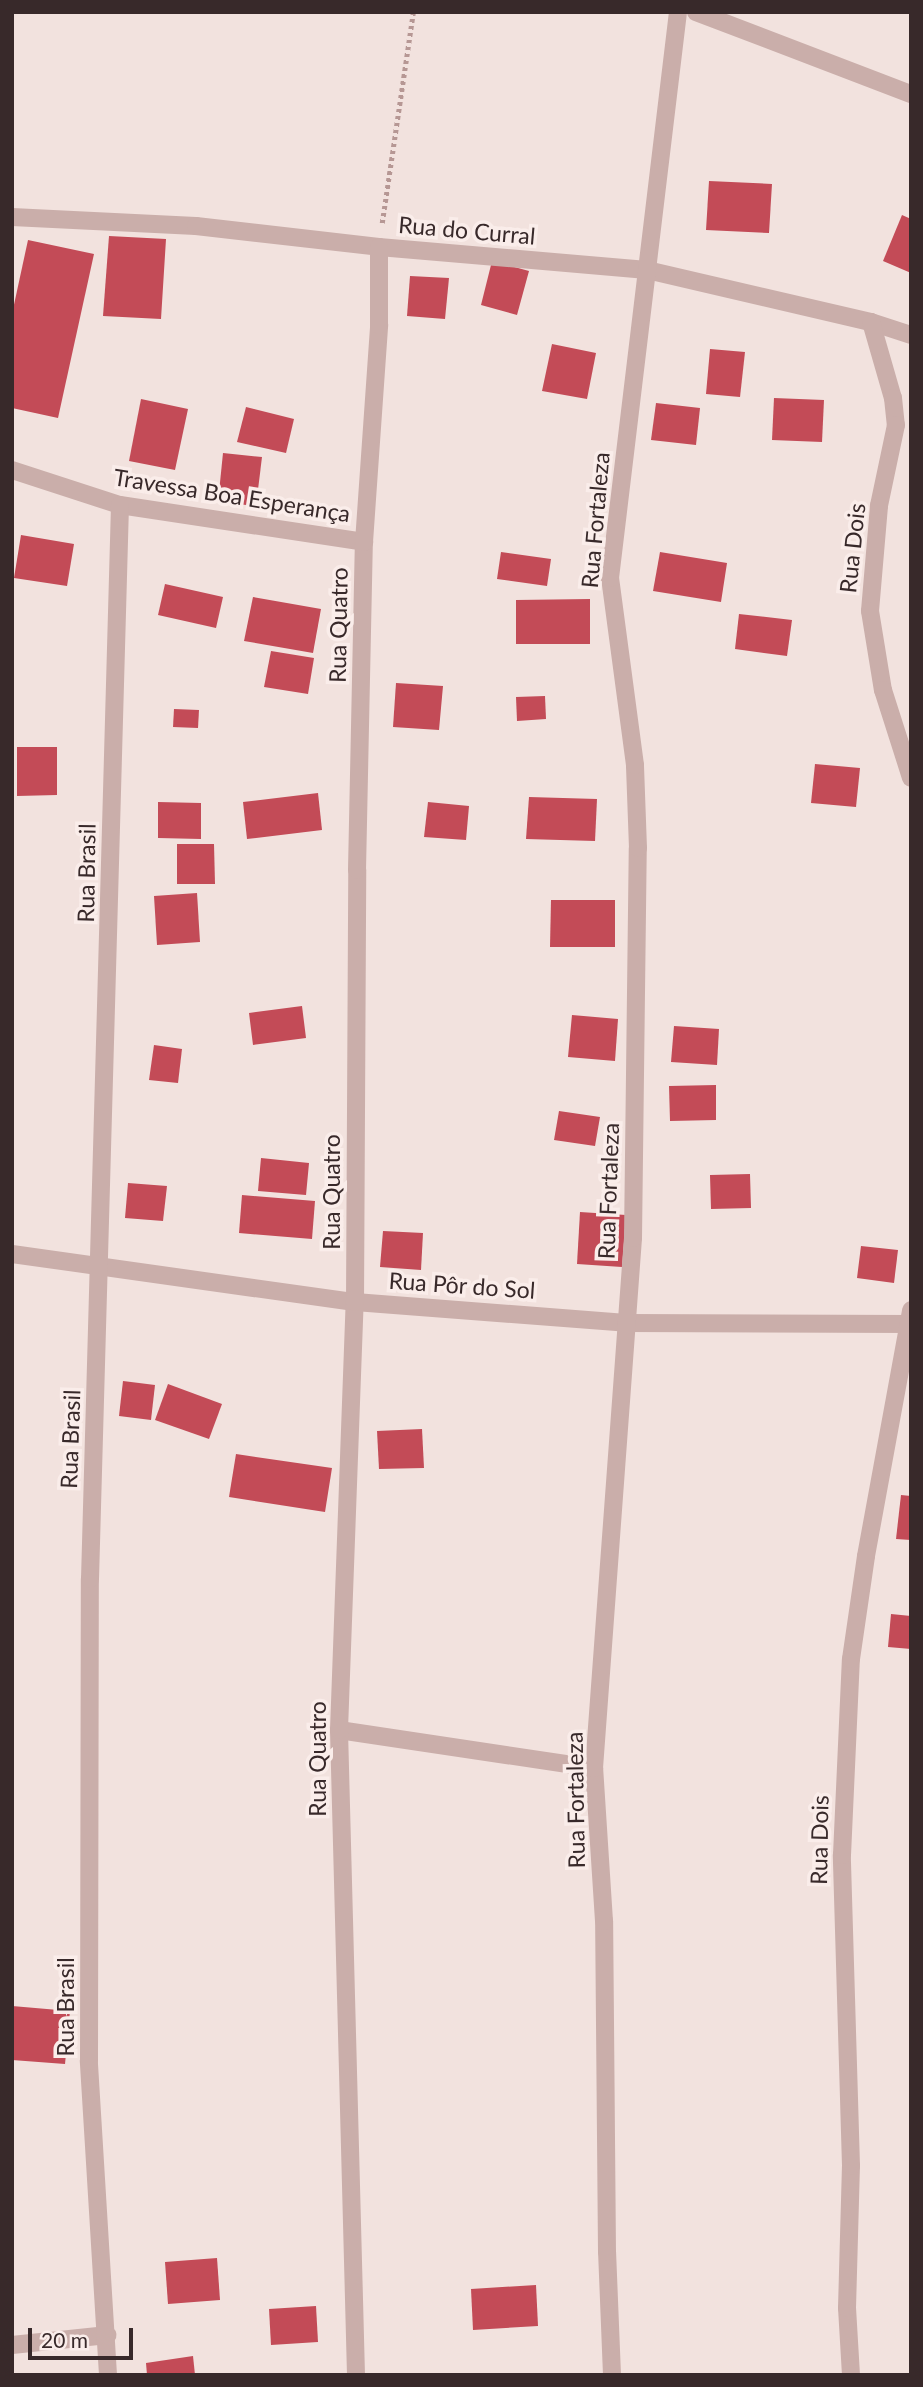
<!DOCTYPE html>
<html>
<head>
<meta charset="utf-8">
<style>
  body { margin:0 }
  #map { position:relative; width:923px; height:2387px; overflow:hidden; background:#f2e2de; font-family:Lato,sans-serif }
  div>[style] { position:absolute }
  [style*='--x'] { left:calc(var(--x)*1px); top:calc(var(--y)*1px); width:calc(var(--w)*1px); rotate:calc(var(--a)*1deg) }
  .building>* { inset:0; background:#c34b57 }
  .path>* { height:4.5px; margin-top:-2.25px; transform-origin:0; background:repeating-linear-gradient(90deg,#b69794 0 3.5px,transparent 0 7px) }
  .minor>* { height:18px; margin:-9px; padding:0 9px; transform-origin:9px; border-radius:9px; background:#caaeaa }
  span { translate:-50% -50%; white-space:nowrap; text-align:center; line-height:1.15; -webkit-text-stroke:7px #faedea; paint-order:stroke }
  .street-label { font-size:23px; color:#38292a }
  .frame { position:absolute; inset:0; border:14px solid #38292a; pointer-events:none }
  .scale { position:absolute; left:28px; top:2328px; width:105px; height:32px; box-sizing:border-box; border:4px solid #38292a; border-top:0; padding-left:9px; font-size:21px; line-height:24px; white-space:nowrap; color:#38292a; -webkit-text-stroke:5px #faedea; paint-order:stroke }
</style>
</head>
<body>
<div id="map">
  <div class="building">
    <i style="clip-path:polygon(709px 181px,772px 184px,769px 233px,706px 230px)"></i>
    <i style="clip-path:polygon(902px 215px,911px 219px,911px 273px,883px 261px)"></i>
    <i style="clip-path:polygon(109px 236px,166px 239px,161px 319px,103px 316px)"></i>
    <i style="clip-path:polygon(28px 240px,94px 254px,58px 418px,12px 408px,12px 314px)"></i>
    <i style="clip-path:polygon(492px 261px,529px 271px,517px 315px,481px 305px)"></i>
    <i style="clip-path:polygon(410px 276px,449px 278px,445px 319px,407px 316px)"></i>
    <i style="clip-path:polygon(552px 344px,596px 353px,587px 399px,542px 391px)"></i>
    <i style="clip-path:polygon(710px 349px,745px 352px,740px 397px,706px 394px)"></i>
    <i style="clip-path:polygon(774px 398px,824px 400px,822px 442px,772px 440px)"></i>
    <i style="clip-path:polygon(141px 399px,188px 409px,175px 470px,129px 461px)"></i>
    <i style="clip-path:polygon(656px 403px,700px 408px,696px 445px,651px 440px)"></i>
    <i style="clip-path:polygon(246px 407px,294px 419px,286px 453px,237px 442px)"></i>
    <i style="clip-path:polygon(223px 453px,262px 457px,256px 506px,218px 502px)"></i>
    <i style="clip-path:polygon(21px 535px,74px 544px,67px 586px,14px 578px)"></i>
    <i style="clip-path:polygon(501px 552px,551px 559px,547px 586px,497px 579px)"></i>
    <i style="clip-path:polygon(660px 552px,727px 563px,721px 602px,653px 591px)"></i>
    <i style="clip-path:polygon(165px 584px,223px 597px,216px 628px,158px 615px)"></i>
    <i style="clip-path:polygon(253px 597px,321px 609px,313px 653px,244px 641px)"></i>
    <i style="clip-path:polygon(590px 599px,590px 644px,516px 644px,516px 600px)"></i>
    <i style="clip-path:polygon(739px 614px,792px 620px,787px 656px,735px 649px)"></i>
    <i style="clip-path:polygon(271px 651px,314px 658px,308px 694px,264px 687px)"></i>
    <i style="clip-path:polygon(396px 683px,443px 686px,439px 730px,393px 727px)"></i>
    <i style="clip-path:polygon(545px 696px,546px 719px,517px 721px,516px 697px)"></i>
    <i style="clip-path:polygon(174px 709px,199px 710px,198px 728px,173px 727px)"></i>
    <i style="clip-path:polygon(17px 747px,57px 747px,57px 795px,17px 796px)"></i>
    <i style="clip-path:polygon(815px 764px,860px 768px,856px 807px,811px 803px)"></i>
    <i style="clip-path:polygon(318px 793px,322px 830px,247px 839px,243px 802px)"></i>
    <i style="clip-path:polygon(529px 797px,597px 799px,595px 841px,526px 839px)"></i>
    <i style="clip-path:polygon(158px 802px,201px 803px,201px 839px,158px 838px)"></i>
    <i style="clip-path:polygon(428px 802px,469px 806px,466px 840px,424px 837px)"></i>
    <i style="clip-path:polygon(177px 844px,214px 844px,215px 884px,177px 884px)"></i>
    <i style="clip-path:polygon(197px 893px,200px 942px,157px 945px,154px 896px)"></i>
    <i style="clip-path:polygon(551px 900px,615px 900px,615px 947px,550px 947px)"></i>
    <i style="clip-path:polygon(302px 1006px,306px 1038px,253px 1045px,249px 1013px)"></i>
    <i style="clip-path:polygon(572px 1015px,618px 1019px,615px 1061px,568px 1057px)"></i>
    <i style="clip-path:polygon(674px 1026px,719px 1029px,717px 1065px,671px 1062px)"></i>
    <i style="clip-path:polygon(154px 1045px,182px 1049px,178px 1083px,149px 1080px)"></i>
    <i style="clip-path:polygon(716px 1085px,716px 1120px,670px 1121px,669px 1086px)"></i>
    <i style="clip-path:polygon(559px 1111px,600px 1117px,595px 1146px,554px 1140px)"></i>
    <i style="clip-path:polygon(261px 1158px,309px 1163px,306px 1195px,258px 1191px)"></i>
    <i style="clip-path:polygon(750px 1174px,751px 1208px,711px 1209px,710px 1175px)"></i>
    <i style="clip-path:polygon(128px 1183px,167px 1186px,163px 1221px,125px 1218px)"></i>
    <i style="clip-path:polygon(242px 1195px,315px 1201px,312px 1239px,239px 1233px)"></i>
    <i style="clip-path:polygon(580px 1212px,626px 1215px,622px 1267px,577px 1264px)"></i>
    <i style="clip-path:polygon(383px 1231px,423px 1233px,421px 1270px,380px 1267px)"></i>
    <i style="clip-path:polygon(861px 1246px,898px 1250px,894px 1283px,857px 1278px)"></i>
    <i style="clip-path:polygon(123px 1381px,155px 1385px,151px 1420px,119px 1416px)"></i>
    <i style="clip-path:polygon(168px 1384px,222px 1404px,209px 1439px,155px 1420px)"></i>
    <i style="clip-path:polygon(422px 1429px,424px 1468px,379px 1469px,377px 1431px)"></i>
    <i style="clip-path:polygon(236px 1454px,332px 1468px,325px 1512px,229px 1497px)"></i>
    <i style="clip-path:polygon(901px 1495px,911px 1496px,911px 1540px,896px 1539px)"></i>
    <i style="clip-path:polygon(891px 1614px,911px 1616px,911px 1649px,888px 1647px)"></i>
    <i style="clip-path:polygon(12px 2006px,70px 2011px,65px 2064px,12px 2060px)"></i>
    <i style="clip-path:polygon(217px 2258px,220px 2300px,168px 2304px,165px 2262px)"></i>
    <i style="clip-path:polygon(536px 2285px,538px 2326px,473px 2330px,471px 2289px)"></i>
    <i style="clip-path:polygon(316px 2306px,318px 2342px,271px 2345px,269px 2309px)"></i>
    <i style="clip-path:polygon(193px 2356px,195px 2375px,147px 2375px,146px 2363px)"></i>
  </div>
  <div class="path">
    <i style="--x:382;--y:223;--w:213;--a:-81.6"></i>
  </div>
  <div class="minor">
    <i style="--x:696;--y:12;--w:230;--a:20.9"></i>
    <i style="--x:12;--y:217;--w:184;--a:2.8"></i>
    <i style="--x:196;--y:226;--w:184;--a:6.5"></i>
    <i style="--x:379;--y:247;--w:269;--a:4.9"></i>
    <i style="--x:647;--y:270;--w:230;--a:13.1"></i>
    <i style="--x:871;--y:322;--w:42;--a:18"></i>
    <i style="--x:871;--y:322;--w:79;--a:73.9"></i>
    <i style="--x:893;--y:398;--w:27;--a:84"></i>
    <i style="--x:896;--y:425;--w:83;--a:101.9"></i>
    <i style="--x:879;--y:506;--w:105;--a:94.9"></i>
    <i style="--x:870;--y:611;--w:80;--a:80.7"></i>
    <i style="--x:883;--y:690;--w:92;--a:72.3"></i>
    <i style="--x:12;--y:470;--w:114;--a:18"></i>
    <i style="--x:120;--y:505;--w:247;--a:8.6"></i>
    <i style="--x:12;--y:1254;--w:346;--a:8"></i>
    <i style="--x:355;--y:1302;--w:272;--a:4.4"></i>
    <i style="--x:626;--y:1323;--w:285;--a:0.2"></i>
    <i style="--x:339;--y:1730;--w:258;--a:8.5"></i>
    <i style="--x:12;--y:2345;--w:96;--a:-6"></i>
    <i style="--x:108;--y:2375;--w:315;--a:-93.5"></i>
    <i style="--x:89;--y:2061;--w:482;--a:-89.9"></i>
    <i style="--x:90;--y:1579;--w:1074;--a:-88.4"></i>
    <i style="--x:356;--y:2375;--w:645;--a:-91.51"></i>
    <i style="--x:339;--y:1730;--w:428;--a:-87.9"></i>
    <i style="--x:355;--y:1302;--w:432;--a:-89.7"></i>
    <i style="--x:357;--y:870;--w:328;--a:-88.8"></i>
    <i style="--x:364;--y:542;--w:218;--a:-86"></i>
    <i style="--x:379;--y:325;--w:78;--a:-90"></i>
    <i style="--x:612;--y:2375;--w:123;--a:-92.3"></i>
    <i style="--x:607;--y:2252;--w:331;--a:-90.5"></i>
    <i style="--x:604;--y:1921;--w:153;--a:-93.7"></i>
    <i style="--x:594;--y:1768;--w:531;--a:-85.79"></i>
    <i style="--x:633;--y:1238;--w:390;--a:-89.3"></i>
    <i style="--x:638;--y:848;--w:83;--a:-92.1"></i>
    <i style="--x:635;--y:765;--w:189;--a:-97.6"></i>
    <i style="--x:610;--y:578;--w:570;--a:-83.15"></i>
    <i style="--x:851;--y:2375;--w:67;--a:-93.4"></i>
    <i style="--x:847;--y:2308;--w:142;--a:-88.4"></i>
    <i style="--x:851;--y:2166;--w:311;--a:-91.7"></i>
    <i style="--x:842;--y:1855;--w:196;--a:-87.4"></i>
    <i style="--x:851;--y:1659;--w:104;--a:-81.7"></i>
    <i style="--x:866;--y:1556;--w:250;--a:-79.6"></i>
  </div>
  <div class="street-label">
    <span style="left:467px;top:230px;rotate:5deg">Rua do Curral</span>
    <span style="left:232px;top:495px;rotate:9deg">Travessa Boa Esperança</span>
    <span style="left:595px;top:520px;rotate:-85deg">Rua Fortaleza</span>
    <span style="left:852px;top:548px;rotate:-84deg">Rua Dois</span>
    <span style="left:338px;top:625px;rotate:-89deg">Rua Quatro</span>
    <span style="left:86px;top:873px;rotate:-89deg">Rua Brasil</span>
    <span style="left:608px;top:1191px;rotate:-88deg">Rua Fortaleza</span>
    <span style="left:331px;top:1192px;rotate:-90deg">Rua Quatro</span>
    <span style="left:462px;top:1285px;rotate:4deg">Rua Pôr do Sol</span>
    <span style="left:70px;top:1439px;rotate:-88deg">Rua Brasil</span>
    <span style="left:317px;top:1759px;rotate:-90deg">Rua Quatro</span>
    <span style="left:575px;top:1800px;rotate:-91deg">Rua Fortaleza</span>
    <span style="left:819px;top:1840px;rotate:-89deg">Rua Dois</span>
    <span style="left:65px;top:2007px;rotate:-90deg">Rua Brasil</span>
  </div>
  <div class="frame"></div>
  <div class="scale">20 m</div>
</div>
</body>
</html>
